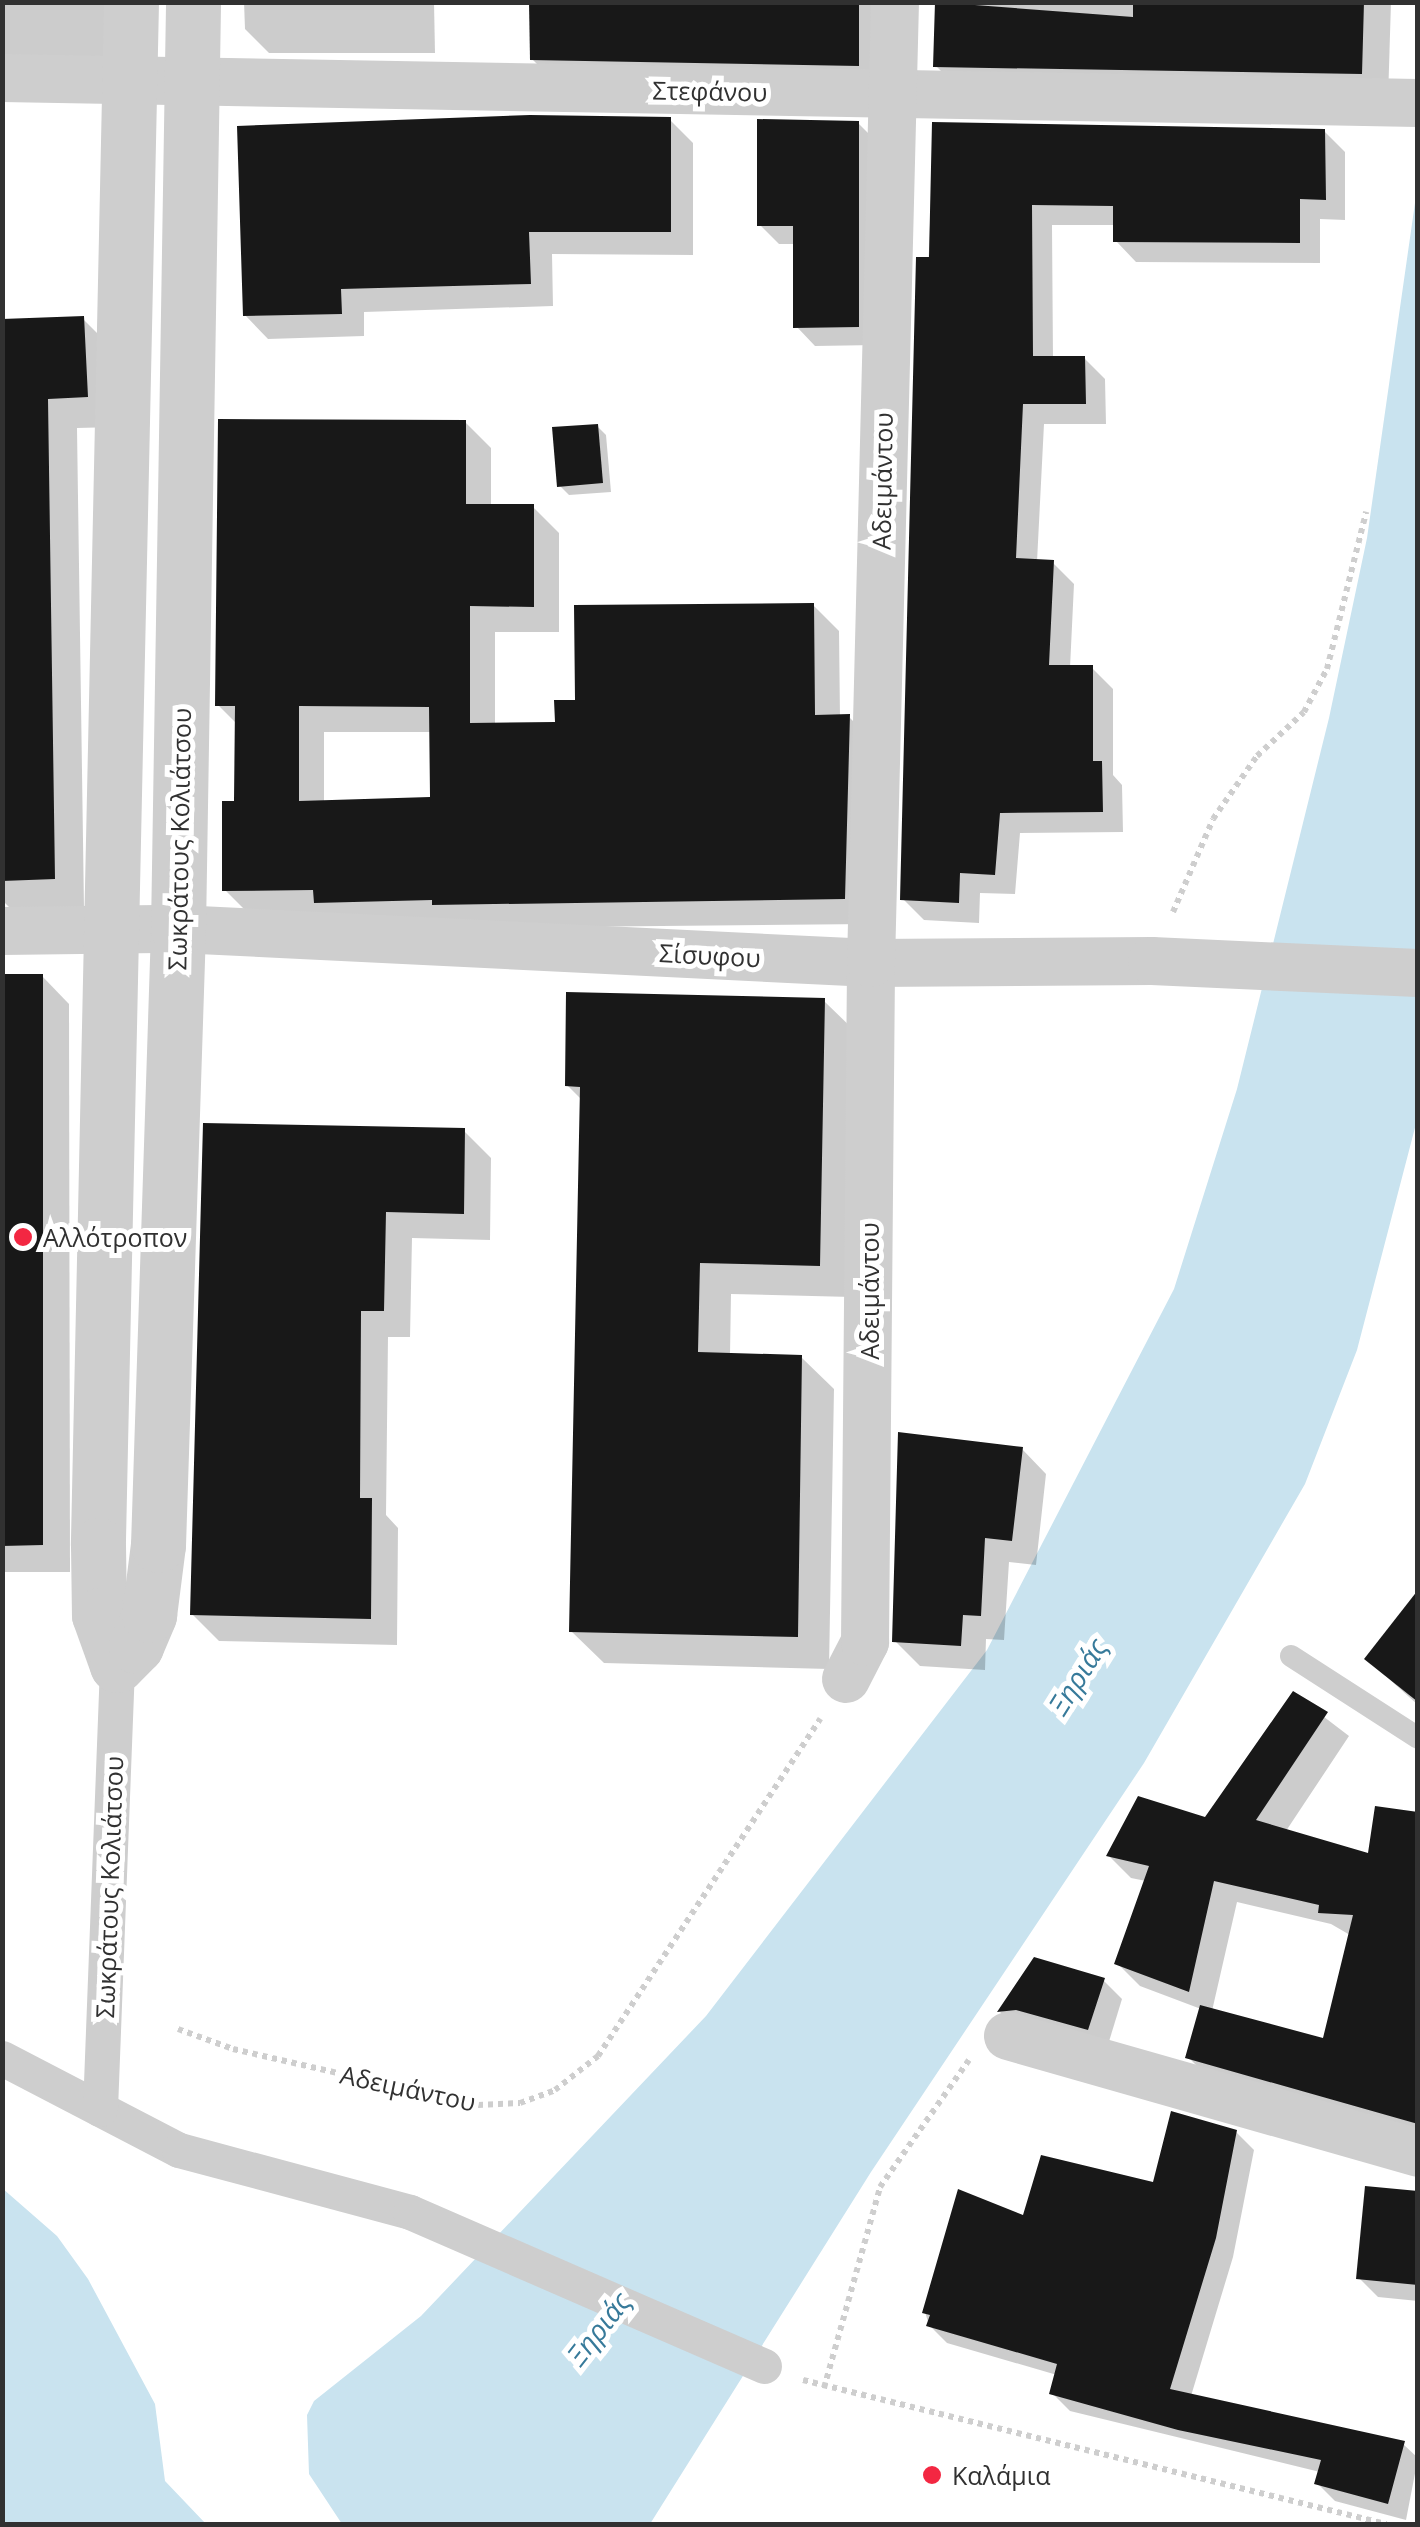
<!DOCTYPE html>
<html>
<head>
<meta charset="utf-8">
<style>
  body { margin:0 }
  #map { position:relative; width:1420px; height:2527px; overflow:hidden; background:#fff; font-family:"Open Sans",sans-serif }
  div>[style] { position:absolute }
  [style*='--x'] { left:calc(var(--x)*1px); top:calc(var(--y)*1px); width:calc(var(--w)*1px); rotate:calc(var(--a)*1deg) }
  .water>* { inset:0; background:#c9e3ef }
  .shadow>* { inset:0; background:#0003 }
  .building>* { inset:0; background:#181818 }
  .path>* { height:6px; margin-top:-3px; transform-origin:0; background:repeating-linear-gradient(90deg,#cecece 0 5px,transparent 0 10px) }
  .service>* { height:22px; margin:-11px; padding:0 11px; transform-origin:11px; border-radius:11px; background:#cecece }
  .pedestrian>* { height:35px; margin:-17.5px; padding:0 17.5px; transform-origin:17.5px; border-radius:17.5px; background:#cecece }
  .minor>* { height:48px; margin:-24px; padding:0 24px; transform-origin:24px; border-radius:24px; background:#cecece }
  .tertiary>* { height:55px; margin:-27.5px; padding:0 27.5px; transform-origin:27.5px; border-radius:27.5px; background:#cecece }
  .dots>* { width:28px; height:28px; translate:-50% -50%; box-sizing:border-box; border:5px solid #fff; border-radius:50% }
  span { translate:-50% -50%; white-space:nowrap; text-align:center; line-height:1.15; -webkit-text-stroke:10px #fff; paint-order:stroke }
  .street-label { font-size:25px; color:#313131 }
  .poi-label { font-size:25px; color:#313131 }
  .left { translate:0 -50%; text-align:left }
  .water-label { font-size:28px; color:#377a9a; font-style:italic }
  .frame { position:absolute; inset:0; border:5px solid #313131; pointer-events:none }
</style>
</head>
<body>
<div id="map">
  <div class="water">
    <i style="clip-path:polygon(1417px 189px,1417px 1120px,1357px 1350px,1305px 1484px,1144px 1763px,871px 2172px,650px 2524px,342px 2524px,309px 2474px,307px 2415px,314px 2401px,421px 2316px,706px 2016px,987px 1650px,1174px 1289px,1237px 1089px,1329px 718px,1367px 538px)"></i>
    <i style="clip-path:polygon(2px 2188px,57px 2236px,88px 2279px,155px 2404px,165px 2481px,206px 2524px,3px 2524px)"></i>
  </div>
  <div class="shadow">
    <i style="clip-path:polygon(2px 2px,118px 2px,119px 67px,2px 68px)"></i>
    <i style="clip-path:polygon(244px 2px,434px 2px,435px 53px,269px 53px,245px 29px)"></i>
    <i style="clip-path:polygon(532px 2px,882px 2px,883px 89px,556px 83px,532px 59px)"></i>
    <i style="clip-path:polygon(938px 2px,1391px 2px,1388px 100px,963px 93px,936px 66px)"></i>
    <i style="clip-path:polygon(670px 120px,693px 143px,693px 255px,552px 254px,553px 306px,364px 312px,364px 336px,268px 339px,245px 315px)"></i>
    <i style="clip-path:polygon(858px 123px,877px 142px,877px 345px,815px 346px,796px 326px,796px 244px,779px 244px,760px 225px)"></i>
    <i style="clip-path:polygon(934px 124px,1324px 131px,1345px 152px,1345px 220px,1320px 219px,1320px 263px,1136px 262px,1116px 241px,1116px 225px,1052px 225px,1053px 358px,1084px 358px,1105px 379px,1106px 424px,1044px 424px,1037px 562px,1053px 563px,1074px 584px,1070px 668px,1092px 668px,1113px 689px,1113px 775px,1122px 785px,1123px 832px,1020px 833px,1015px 894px,980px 893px,979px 923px,924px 920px,903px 899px)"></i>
    <i style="clip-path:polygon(83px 319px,113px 349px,117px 427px,77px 428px,84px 908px,13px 911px,2px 900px,2px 322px)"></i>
    <i style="clip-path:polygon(evenodd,465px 422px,491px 448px,491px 506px,533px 507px,559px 533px,559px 632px,495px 632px,495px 725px,557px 724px,578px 703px,813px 605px,839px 631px,840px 717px,849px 717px,875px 743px,870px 924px,342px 929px,251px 916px,225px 890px,237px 804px,237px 724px,218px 705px,465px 422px,324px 732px,432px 732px,433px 799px,324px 803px,324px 732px)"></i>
    <i style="clip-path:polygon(597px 426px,606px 435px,611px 492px,569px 495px,560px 486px)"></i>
    <i style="clip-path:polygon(2px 976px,42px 976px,69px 1004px,70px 1572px,2px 1572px)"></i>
    <i style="clip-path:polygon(824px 1001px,857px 1033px,852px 1297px,731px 1294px,730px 1355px,801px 1357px,834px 1389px,829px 1669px,604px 1663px,571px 1631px,582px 1100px,567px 1085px)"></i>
    <i style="clip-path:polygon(205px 1125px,464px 1131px,491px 1158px,490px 1240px,412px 1238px,410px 1337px,388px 1337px,386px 1515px,398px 1528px,397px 1645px,219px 1641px,192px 1614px)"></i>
    <i style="clip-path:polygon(1022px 1449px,1046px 1474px,1036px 1565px,1009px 1562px,1004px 1640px,986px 1639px,985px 1670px,920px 1666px,895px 1641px)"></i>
    <i style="clip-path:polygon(1418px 1594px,1418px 1705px,1367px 1659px)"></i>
    <i style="clip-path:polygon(evenodd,1294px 1694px,1349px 1736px,1286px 1831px,1370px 1856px,1418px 1815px,1418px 2141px,1211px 2080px,1188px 2057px,1201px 2009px,1140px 1986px,1117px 1963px,1146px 1881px,1131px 1878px,1109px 1856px,1206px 1820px,1294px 1694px,1237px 1902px,1331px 1924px,1350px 1935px,1325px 2041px,1212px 2011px,1237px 1902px)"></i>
    <i style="clip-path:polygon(1103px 1980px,1122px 1999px,1107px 2048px,1018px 2030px,1000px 2012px)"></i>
    <i style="clip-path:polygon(1236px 2132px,1254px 2150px,1233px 2257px,1191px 2396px,1403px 2444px,1418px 2458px,1406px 2520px,1335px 2501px,1317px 2483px,1320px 2472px,1070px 2411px,1052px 2393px,1057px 2375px,947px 2343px,929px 2325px,925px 2312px,1025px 2218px,1155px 2185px)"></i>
    <i style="clip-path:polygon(1418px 2193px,1418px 2301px,1378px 2297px,1359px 2278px)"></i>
  </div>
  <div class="building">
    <i style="clip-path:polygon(529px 2px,859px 2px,859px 66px,530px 60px)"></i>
    <i style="clip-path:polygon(935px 2px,1133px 17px,1133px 2px,1364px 2px,1362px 74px,933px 67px)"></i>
    <i style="clip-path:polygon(530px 115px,671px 117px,671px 232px,529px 232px,531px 284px,341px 289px,342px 314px,243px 316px,237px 126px)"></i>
    <i style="clip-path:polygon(757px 119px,859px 121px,859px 327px,793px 328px,793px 226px,757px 226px)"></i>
    <i style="clip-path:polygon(932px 122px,1325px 129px,1326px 200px,1300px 199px,1300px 243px,1113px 242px,1113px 206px,1032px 205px,1033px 356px,1085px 356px,1086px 404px,1023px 404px,1016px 558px,1054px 560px,1049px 665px,1093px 665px,1093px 761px,1102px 761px,1103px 812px,1000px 813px,995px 875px,960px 873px,959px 903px,900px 900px,916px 257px,929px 257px)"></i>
    <i style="clip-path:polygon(84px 316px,88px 397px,48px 399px,55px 879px,2px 881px,2px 319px)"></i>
    <i style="clip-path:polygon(evenodd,218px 419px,466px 420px,466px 504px,534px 504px,534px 607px,470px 606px,470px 723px,555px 722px,554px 700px,575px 700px,574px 605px,814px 603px,815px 715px,850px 714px,845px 899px,432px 905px,432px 900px,314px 903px,313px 890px,222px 891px,222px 801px,234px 801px,235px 706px,215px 706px,218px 419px,299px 706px,429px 707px,430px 797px,299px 801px,299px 706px)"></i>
    <i style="clip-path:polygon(598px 424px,603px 483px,557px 487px,552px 427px)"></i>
    <i style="clip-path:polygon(2px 974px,43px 974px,43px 1545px,2px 1546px)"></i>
    <i style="clip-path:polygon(566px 992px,825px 998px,820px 1266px,700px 1263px,698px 1352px,802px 1355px,798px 1637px,569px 1632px,580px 1087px,565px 1086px)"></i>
    <i style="clip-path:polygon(203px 1123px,465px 1128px,464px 1214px,386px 1212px,384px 1311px,361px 1311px,360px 1498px,372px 1498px,371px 1619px,190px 1615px)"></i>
    <i style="clip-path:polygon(898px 1432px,1023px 1447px,1012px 1541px,985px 1538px,981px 1616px,963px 1615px,961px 1646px,892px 1642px)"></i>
    <i style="clip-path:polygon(1418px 1590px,1418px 1702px,1364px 1659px)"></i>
    <i style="clip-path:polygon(1293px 1691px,1328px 1712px,1256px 1820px,1368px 1853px,1375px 1806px,1418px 1812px,1418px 2124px,1185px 2058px,1200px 2005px,1323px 2038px,1353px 1915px,1318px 1913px,1319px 1905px,1214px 1881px,1189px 1992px,1114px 1964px,1149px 1866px,1106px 1856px,1138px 1796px,1205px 1817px)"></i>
    <i style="clip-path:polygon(1034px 1957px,1105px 1978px,1088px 2030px,1016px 2010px,997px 2012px)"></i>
    <i style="clip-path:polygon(1171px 2111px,1237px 2130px,1216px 2238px,1170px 2389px,1405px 2441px,1388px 2504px,1314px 2484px,1321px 2460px,1178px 2430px,1049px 2394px,1057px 2364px,926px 2326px,930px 2315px,922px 2313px,958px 2189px,1023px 2215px,1041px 2155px,1153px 2182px)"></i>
    <i style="clip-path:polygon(1365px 2186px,1418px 2191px,1418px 2285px,1356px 2279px)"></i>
  </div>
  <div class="path">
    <i style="--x:1173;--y:912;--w:101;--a:-66.7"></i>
    <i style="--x:1213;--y:819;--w:77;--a:-55.1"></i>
    <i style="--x:1257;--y:756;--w:64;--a:-43.1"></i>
    <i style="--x:1304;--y:712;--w:49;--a:-61.9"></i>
    <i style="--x:1327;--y:669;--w:162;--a:-76"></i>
    <i style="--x:178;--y:2029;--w:59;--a:20"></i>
    <i style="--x:233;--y:2049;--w:251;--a:12.9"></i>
    <i style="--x:478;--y:2105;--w:42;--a:-2.7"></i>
    <i style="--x:520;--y:2103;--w:37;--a:-20"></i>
    <i style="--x:555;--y:2090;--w:55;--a:-38.3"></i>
    <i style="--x:598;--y:2056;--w:404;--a:-56.6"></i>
    <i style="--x:803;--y:2380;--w:601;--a:13.87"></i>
    <i style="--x:824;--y:2388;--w:209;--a:-74.4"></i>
    <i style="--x:880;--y:2187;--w:155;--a:-55"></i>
  </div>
  <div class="service">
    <i style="--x:1291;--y:1656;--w:151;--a:32.8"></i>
  </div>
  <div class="pedestrian">
    <i style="--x:2;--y:2058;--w:199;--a:27.5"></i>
    <i style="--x:179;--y:2150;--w:239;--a:15"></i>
    <i style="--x:410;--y:2212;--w:386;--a:23.5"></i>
    <i style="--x:100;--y:2109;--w:444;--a:-87.8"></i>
  </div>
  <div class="minor">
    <i style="--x:2;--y:78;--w:1416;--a:1.01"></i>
    <i style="--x:2;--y:931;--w:176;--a:-0.7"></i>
    <i style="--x:178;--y:929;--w:694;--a:2.81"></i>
    <i style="--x:871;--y:963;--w:281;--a:-0.4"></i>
    <i style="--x:1152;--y:961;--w:266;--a:2.6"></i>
    <i style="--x:846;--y:1679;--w:42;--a:-62.8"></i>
    <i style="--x:865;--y:1642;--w:679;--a:-89.49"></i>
    <i style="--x:871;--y:963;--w:961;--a:-88.57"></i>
    <i style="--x:1008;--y:2036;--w:426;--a:15.9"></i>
  </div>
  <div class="tertiary">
    <i style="--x:131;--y:2;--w:1543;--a:91.23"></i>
    <i style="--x:98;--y:1545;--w:70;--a:89.2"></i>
    <i style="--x:99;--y:1615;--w:53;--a:70.2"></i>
    <i style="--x:117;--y:1665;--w:27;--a:-45"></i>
    <i style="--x:136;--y:1646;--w:34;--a:-67"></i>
    <i style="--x:149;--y:1615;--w:71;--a:-82.7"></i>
    <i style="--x:158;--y:1545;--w:616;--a:-88.14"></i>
    <i style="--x:178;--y:929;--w:927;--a:-89.07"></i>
  </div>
  <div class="dots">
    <i style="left:23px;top:1237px;background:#f32742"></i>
    <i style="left:932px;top:2475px;background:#f32742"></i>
  </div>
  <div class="street-label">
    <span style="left:710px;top:91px;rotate:1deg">Στεφάνου</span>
    <span style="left:882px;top:481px;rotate:-89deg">Αδειμάντου</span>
    <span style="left:179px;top:839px;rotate:-89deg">Σωκράτους Κολιάτσου</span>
    <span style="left:710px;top:955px;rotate:3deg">Σίσυφου</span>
    <span style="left:869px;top:1291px;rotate:-90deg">Αδειμάντου</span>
    <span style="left:109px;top:1887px;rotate:-88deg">Σωκράτους Κολιάτσου</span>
    <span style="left:408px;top:2088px;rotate:12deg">Αδειμάντου</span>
  </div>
  <div class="poi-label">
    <span class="left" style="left:43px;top:1237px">Αλλότροπον</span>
    <span class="left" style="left:952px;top:2475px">Καλάμια</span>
  </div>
  <div class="water-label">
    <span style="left:1077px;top:1676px;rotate:-58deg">Ξηριάς</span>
    <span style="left:598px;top:2328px;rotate:-52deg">Ξηριάς</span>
  </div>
  <div class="frame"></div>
</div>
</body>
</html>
